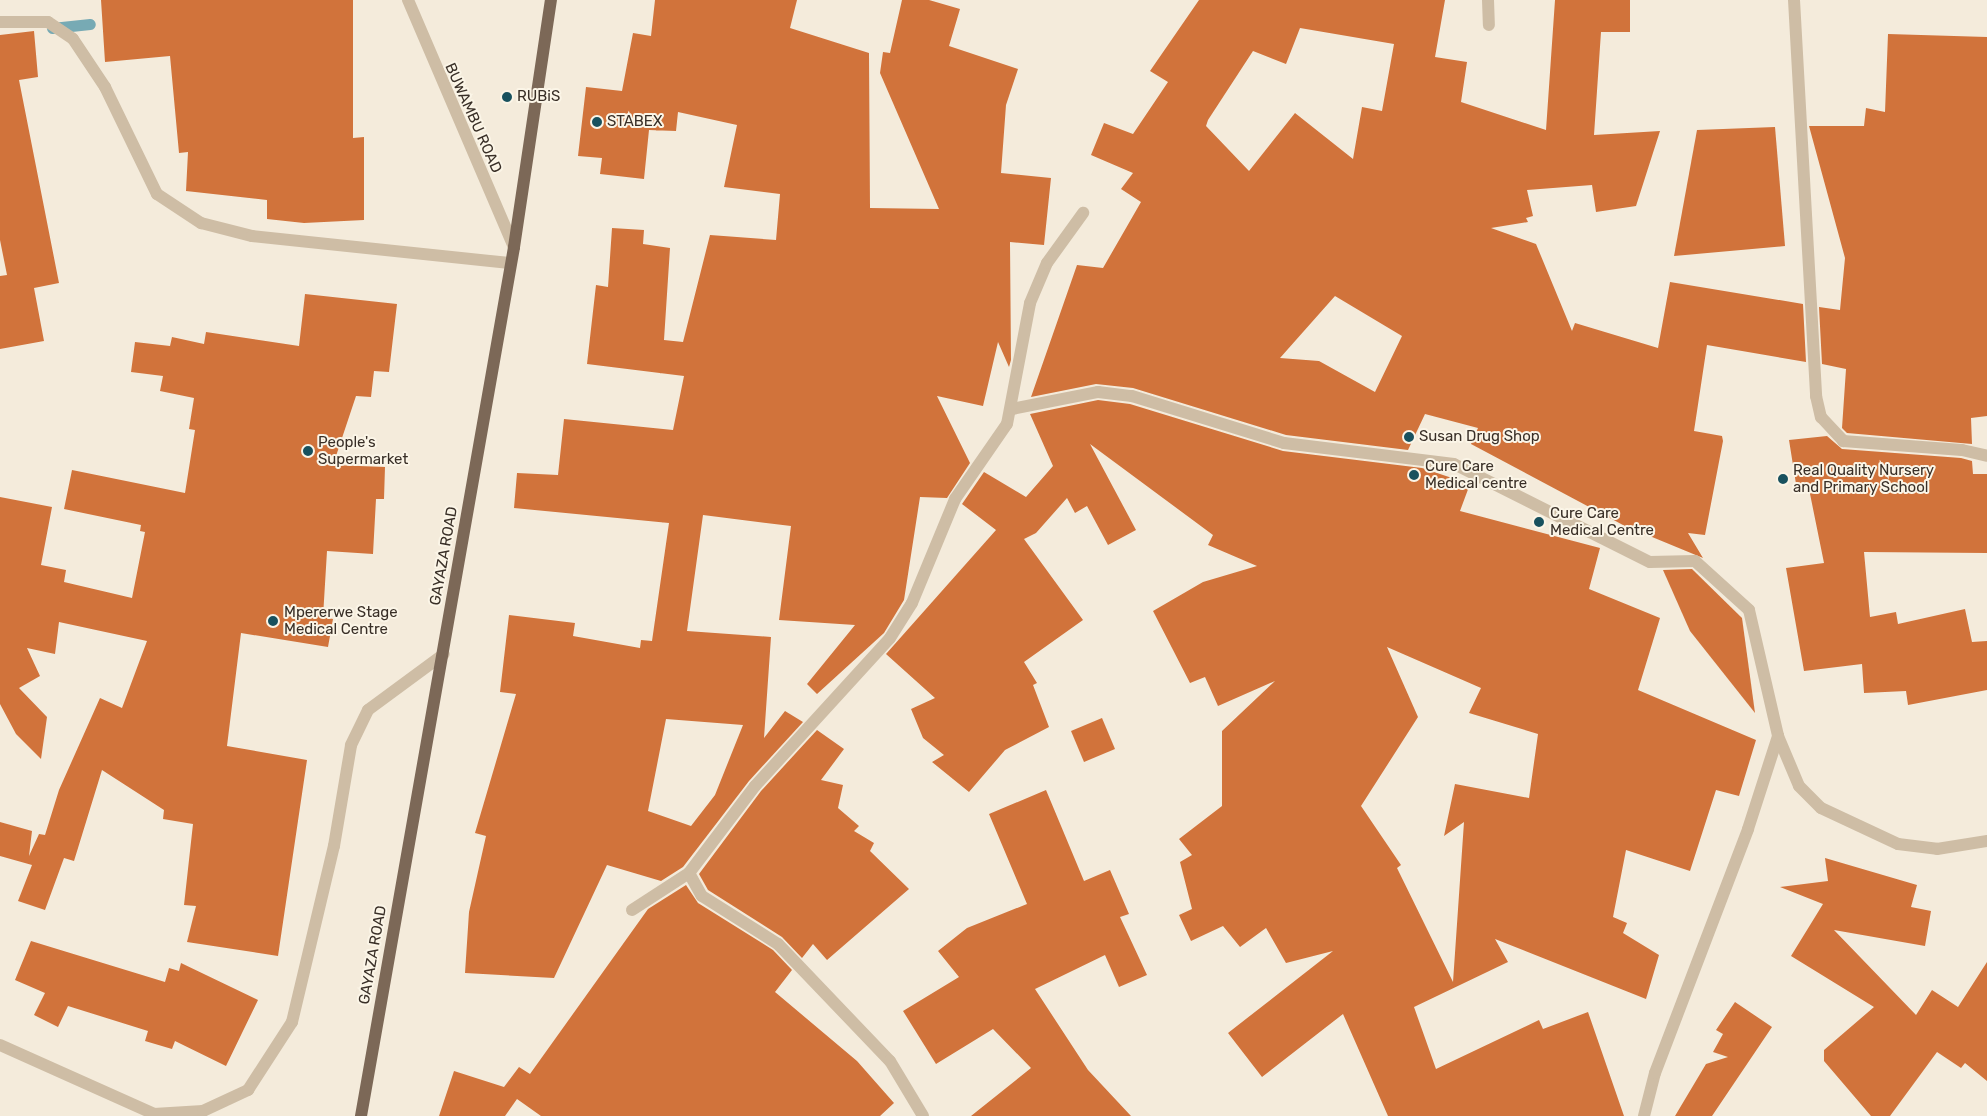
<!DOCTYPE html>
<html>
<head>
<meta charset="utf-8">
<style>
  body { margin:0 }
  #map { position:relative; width:1987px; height:1116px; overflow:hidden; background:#f4ebdb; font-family:Rubik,sans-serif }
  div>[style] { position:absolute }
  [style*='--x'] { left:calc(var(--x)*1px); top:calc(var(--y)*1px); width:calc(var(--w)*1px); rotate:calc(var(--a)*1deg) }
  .stream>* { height:11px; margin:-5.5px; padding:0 5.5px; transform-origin:5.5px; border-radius:5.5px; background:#77aab4 }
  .building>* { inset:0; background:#d1733b }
  .minor>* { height:12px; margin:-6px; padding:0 6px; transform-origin:6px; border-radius:6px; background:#cebda5 }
  .tertiary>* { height:12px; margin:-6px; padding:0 6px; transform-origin:6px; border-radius:6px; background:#cebda5 }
  .primary>* { height:12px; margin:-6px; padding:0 6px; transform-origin:6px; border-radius:6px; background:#7c6857 }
  .dots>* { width:14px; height:14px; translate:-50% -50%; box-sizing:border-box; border:2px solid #fbf5e7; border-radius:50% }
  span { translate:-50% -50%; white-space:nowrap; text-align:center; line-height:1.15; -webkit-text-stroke:4px #fbf5e7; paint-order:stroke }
  .poi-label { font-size:15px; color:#392f27 }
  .left { translate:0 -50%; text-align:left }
  .street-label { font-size:15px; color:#392f27 }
</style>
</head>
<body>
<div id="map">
  <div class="stream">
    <i style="--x:52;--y:28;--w:38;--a:-6"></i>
  </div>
  <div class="building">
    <i style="clip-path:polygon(101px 0,353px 0,353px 138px,364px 137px,364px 220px,304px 223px,267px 219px,267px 200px,186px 191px,188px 152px,179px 153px,170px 56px,105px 62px)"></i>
    <i style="clip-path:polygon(evenodd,655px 0,797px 0,790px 28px,869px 53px,870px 208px,939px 209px,880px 73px,883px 52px,890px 53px,902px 0,929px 0,960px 9px,949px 46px,1018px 69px,1006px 105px,1001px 173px,1051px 178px,1044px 245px,1010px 242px,1011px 360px,1009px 367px,998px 342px,983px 406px,937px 396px,970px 463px,947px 498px,920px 497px,904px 600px,884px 633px,817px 694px,807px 684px,855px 625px,779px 620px,791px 526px,703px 515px,687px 631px,771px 637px,764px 738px,785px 711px,803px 722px,749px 781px,683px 867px,661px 881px,607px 865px,554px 978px,465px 973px,469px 912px,486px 836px,475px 833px,516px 694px,500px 692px,509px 615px,575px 623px,573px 636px,640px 648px,641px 640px,652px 641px,669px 523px,514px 508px,517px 473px,558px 475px,564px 419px,673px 430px,684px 376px,587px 364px,596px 285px,608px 287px,612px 228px,644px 230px,643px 244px,670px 248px,664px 340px,683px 342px,710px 235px,776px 240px,780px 194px,724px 187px,737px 125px,678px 112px,676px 131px,649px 130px,644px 179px,600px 174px,602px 158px,578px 156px,586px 87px,622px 91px,633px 33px,651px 36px,655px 0,666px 719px,743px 725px,715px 795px,691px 826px,648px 811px,666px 719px)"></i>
    <i style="clip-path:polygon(evenodd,1199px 0,1445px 0,1435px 57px,1467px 62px,1461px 102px,1546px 130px,1555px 0,1630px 0,1630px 32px,1601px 32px,1594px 135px,1660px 131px,1636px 206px,1596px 212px,1592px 185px,1527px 190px,1533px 216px,1526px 218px,1528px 222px,1491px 228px,1536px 244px,1572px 331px,1575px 323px,1658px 348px,1670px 282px,1803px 304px,1806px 362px,1707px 345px,1694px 431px,1722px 436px,1723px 441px,1705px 535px,1688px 533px,1703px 558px,1623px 525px,1471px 444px,1478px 428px,1425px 414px,1408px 450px,1286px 435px,1133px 388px,1096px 384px,1031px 397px,1077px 265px,1103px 268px,1141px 202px,1121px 189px,1133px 173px,1091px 155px,1104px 123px,1133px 134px,1168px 82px,1150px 71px,1199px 0,1300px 28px,1394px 44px,1382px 111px,1362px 107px,1353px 159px,1295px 113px,1249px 171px,1206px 126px,1208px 120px,1253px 51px,1286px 64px,1300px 28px,1199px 0,1335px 296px,1402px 336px,1375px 392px,1319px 361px,1280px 358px,1335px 296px)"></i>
    <i style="clip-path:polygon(34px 31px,38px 77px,19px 80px,59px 283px,34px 288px,44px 341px,0 349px,0 276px,7px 275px,0 240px,0 35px)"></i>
    <i style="clip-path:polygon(1888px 34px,1987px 37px,1987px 416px,1971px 418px,1972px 444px,1847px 433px,1842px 428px,1846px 369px,1822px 364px,1819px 307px,1840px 310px,1845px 258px,1809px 126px,1864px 126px,1866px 108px,1885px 112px)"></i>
    <i style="clip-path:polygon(1775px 127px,1785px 246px,1674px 256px,1697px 130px)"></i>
    <i style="clip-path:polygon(305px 294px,397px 304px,389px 372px,374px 371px,371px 397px,356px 396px,333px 465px,385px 467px,384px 499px,376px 499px,373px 554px,327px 551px,323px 617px,333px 619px,328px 647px,241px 633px,227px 746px,307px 760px,278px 956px,187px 942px,196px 906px,184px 905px,193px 824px,163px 819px,164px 810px,102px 770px,74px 861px,64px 858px,45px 910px,18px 901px,32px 865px,0 856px,0 822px,32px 831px,29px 856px,39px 834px,45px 835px,59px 790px,100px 698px,122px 708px,147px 641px,59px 622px,55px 654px,27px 648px,40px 676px,19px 688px,47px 717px,41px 759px,16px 734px,0 704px,0 497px,52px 507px,41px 565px,66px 570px,64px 582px,132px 598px,145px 532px,140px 531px,141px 525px,64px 509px,72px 470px,185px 493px,195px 430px,189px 429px,194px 398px,160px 391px,163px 376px,131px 372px,135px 342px,170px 346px,172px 337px,204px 344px,206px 332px,299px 346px)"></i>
    <i style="clip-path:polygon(evenodd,1098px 400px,1130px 404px,1283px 451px,1422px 468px,1470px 484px,1460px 511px,1600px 548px,1589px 589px,1660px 618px,1638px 690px,1756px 740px,1739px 796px,1716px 790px,1690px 871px,1626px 850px,1613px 917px,1627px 923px,1623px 933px,1659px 955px,1646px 999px,1495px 939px,1508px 962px,1414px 1007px,1436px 1069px,1539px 1020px,1543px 1029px,1588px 1012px,1624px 1116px,1388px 1116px,1343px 1014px,1262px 1077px,1228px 1033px,1333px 951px,1286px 963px,1266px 928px,1240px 947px,1223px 926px,1191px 941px,1179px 915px,1192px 909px,1180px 862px,1192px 855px,1179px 839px,1222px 806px,1222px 731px,1275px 681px,1218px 706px,1205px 677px,1190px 683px,1153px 611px,1203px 582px,1257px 566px,1208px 545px,1213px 535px,1090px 444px,1136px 530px,1108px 545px,1087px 506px,1075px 513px,1067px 498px,1036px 533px,1024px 539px,1083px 620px,1024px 662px,1037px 683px,1033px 685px,1049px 727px,1005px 750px,969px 792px,932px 762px,944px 755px,923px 738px,911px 709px,935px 698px,886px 654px,996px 530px,962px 504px,984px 472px,1026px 497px,1053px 466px,1030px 414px,1098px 400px,1387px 647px,1481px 688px,1469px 713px,1538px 734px,1529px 798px,1455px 784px,1444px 836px,1464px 822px,1453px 982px,1397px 868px,1401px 865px,1361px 806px,1418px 717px,1387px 647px)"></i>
    <i style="clip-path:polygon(1827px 436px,1842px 449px,1961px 458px,1972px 461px,1973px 474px,1987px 474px,1987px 553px,1864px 552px,1870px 617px,1896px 612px,1898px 624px,1965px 609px,1972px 642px,1987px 641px,1987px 690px,1908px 705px,1906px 691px,1864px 693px,1862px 664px,1804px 671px,1786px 568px,1824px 563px,1808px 484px,1796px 484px,1789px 440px)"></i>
    <i style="clip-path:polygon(1692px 569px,1742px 618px,1755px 713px,1690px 631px,1663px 570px)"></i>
    <i style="clip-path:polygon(1102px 718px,1115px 749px,1084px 762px,1071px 731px)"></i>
    <i style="clip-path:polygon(817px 730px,844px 749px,821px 780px,843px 785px,838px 808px,859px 826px,854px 831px,874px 843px,870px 851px,909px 889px,827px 960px,813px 944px,802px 958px,782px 937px,708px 890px,699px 874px,761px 791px)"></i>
    <i style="clip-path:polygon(1046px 790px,1084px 881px,1110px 870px,1129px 914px,1120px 917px,1147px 975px,1119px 987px,1105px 955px,1035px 989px,1088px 1070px,1131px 1116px,971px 1116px,1031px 1068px,993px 1029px,936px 1064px,903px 1011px,959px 977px,938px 951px,967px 928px,1027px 904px,989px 814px)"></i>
    <i style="clip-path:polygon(1825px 858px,1917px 885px,1911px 907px,1931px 911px,1925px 946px,1834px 930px,1916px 1015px,1932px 990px,1958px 1007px,1987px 962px,1987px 1081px,1965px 1063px,1961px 1068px,1937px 1052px,1890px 1116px,1871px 1116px,1824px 1061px,1824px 1050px,1874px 1007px,1791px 956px,1823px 904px,1780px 887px,1828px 881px)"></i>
    <i style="clip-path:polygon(686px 885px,698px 903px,773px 950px,792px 970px,775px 992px,857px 1061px,894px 1103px,880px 1116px,541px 1116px,517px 1099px,505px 1116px,439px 1116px,454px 1071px,504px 1087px,519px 1067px,530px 1074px,648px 909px)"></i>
    <i style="clip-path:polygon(31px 941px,165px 982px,169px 968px,179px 971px,181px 963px,258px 1000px,226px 1066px,175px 1041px,172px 1049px,145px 1041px,148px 1031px,68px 1006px,58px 1027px,34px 1015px,45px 993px,15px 980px)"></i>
    <i style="clip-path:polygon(1735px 1002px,1772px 1027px,1712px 1116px,1675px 1116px,1706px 1064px,1728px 1057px,1713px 1052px,1723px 1034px,1716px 1030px)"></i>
  </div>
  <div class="minor">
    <i style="--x:1488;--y:0;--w:25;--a:88"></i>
    <i style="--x:1794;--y:0;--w:397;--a:86.8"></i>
    <i style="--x:1816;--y:396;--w:22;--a:77"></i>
    <i style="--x:1821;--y:417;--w:33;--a:47"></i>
    <i style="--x:1843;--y:441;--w:119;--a:4.3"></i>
    <i style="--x:1962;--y:450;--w:26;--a:13"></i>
    <i style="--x:0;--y:22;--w:48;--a:0"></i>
    <i style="--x:48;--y:22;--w:30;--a:34"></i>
    <i style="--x:73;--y:39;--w:58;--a:56.3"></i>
    <i style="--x:105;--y:87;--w:119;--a:64.1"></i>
    <i style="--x:157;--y:194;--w:53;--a:33.4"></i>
    <i style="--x:201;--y:223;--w:53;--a:14.3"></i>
    <i style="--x:252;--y:236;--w:259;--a:6"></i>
    <i style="--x:1012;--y:409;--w:88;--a:-11.2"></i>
    <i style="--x:1098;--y:392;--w:34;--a:7"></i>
    <i style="--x:1132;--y:396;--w:159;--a:17.2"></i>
    <i style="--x:1284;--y:443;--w:171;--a:7"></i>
    <i style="--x:1454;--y:464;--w:219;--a:26.6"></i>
    <i style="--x:1650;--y:562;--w:45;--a:-1.3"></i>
    <i style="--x:1695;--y:561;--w:73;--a:42.2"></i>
    <i style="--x:1749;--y:610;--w:129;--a:77"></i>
    <i style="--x:1778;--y:736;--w:54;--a:67.2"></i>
    <i style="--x:1799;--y:786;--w:31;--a:45"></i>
    <i style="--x:1821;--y:808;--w:85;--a:25.1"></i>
    <i style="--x:1898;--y:844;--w:39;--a:7"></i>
    <i style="--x:1937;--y:849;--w:51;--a:-9.1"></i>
    <i style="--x:689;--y:873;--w:26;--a:61"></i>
    <i style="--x:702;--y:896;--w:90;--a:32.3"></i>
    <i style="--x:778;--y:944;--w:162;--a:46.3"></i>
    <i style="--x:890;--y:1061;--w:64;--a:59"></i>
    <i style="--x:632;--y:910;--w:68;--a:-33"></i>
    <i style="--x:689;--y:873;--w:109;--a:-52.8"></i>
    <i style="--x:755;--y:786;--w:200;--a:-47.6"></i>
    <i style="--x:890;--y:638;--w:41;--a:-57.8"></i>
    <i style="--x:912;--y:603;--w:113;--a:-67.5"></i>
    <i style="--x:955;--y:499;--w:91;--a:-55.3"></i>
    <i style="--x:1007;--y:424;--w:123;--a:-79.2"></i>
    <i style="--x:1030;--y:303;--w:43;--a:-67"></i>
    <i style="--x:1047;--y:263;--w:62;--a:-54.2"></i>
    <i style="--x:1644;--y:1116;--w:44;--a:-75.7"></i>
    <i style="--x:1655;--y:1073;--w:261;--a:-69.1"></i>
    <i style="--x:1748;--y:829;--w:98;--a:-72.1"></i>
  </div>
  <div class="tertiary">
    <i style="--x:408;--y:0;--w:269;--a:66.8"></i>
    <i style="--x:0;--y:1045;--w:169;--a:24.1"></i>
    <i style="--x:154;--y:1114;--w:49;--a:-3.5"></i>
    <i style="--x:203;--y:1111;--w:50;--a:-25"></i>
    <i style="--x:248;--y:1090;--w:81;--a:-57.1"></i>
    <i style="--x:292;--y:1022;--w:181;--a:-76.6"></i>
    <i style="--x:334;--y:846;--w:102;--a:-80.4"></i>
    <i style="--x:351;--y:745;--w:39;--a:-64"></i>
    <i style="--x:368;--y:710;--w:94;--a:-36.4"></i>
  </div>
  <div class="primary">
    <i style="--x:361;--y:1116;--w:882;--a:-80.01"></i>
    <i style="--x:514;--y:247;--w:250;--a:-81.5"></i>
  </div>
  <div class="dots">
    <i style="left:507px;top:97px;background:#18515e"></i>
    <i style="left:597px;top:122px;background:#18515e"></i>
    <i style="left:1409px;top:437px;background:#18515e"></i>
    <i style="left:308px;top:451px;background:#18515e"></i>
    <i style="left:1414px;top:475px;background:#18515e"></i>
    <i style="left:1783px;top:479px;background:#18515e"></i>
    <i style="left:1539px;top:522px;background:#18515e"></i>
    <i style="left:273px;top:621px;background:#18515e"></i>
  </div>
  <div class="poi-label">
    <span class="left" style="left:517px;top:97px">RUBiS</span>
    <span class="left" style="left:607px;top:122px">STABEX</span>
    <span class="left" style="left:1419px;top:437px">Susan Drug Shop</span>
    <span class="left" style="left:318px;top:451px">People's<br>Supermarket</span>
    <span class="left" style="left:1425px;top:475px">Cure Care<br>Medical centre</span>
    <span class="left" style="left:1793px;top:479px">Real Quality Nursery<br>and Primary School</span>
    <span class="left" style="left:1550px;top:522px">Cure Care<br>Medical Centre</span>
    <span class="left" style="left:284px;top:621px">Mpererwe Stage<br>Medical Centre</span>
  </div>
  <div class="street-label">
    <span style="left:473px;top:118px;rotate:66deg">BUWAMBU ROAD</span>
    <span style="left:444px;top:556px;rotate:-80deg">GAYAZA ROAD</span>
    <span style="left:373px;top:955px;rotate:-80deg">GAYAZA ROAD</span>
  </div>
</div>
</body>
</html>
